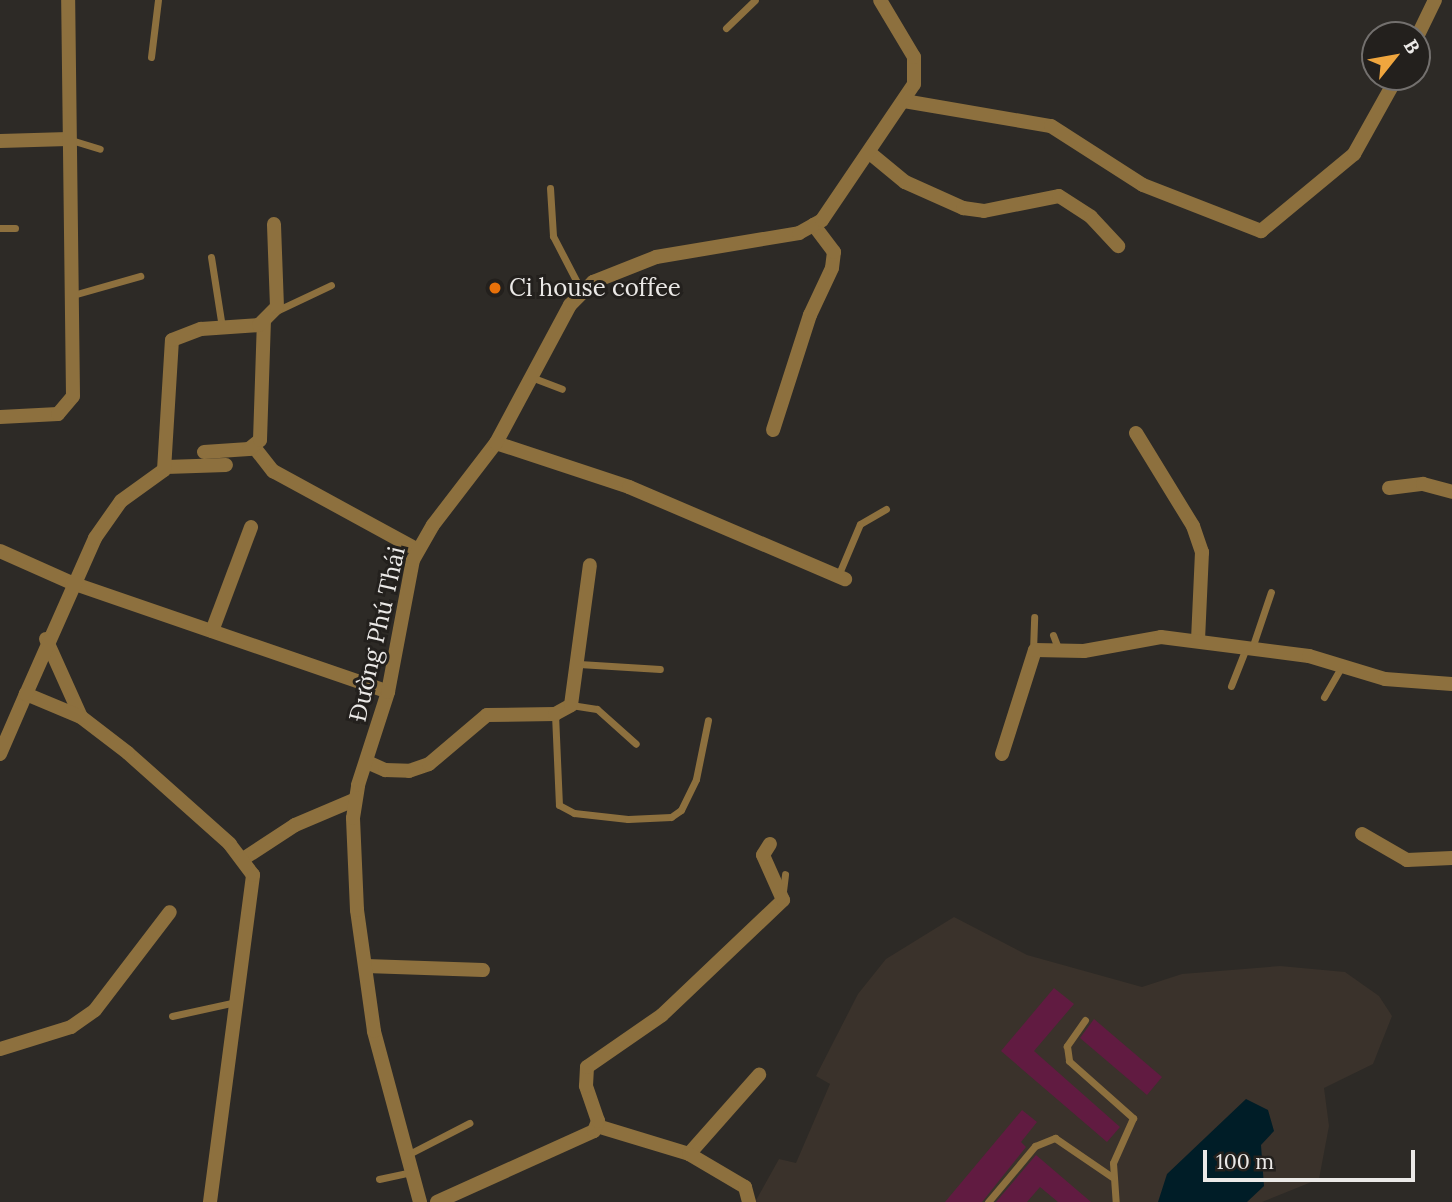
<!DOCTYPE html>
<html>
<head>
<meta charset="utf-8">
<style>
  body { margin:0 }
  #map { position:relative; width:1452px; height:1202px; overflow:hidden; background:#2d2a26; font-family:Lora,serif }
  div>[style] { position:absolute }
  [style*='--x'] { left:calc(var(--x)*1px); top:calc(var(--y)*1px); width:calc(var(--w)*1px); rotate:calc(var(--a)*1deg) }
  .built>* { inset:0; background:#3a322b }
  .water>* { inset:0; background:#001d27 }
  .building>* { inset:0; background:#611b41 }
  .lane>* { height:7px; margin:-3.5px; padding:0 3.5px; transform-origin:3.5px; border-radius:3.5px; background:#8d703e }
  .street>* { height:14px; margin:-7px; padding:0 7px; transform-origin:7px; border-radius:7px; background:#8d703e }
  .dots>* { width:19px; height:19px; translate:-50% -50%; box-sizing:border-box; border:4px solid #23201d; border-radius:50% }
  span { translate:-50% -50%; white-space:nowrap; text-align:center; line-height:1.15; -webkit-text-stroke:6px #23201d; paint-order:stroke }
  .poi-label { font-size:24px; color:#ebe9e7 }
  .left { translate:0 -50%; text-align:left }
  .street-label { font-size:24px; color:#ebe9e7 }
  .north { position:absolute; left:1361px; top:21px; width:70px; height:70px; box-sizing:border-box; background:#23201d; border:2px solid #73706e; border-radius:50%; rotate:59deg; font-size:19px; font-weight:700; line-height:28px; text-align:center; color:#ebe9e7 }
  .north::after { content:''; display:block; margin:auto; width:24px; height:32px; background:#f0a63e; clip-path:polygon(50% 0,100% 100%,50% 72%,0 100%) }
  .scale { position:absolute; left:1203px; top:1150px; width:212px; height:32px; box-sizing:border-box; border:4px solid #ebe9e7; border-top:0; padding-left:9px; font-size:21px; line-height:24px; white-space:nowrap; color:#ebe9e7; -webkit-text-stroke:5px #23201d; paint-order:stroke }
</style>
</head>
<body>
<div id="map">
  <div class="built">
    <i style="clip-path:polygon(954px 917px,1027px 955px,1142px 987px,1182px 974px,1280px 966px,1345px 972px,1379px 996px,1392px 1016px,1373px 1064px,1324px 1088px,1329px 1126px,1319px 1179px,1262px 1202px,755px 1202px,779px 1159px,796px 1163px,830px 1084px,816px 1076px,858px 994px,886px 959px)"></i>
  </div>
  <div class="water">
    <i style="clip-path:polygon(1246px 1099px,1268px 1110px,1274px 1131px,1261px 1145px,1264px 1186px,1247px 1202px,1158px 1202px,1167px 1174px)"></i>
  </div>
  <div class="building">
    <i style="clip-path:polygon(1054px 988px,1074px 1004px,1034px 1051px,1120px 1127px,1107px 1142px,1001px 1051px)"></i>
    <i style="clip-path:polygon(1094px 1019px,1162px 1077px,1147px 1095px,1080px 1038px)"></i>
    <i style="clip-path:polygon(1022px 1110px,1037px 1122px,1021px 1142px,1026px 1147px,982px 1202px,945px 1202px)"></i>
    <i style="clip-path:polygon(1036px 1155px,1091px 1202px,1058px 1202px,1040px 1187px,1027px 1202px,996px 1202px)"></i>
  </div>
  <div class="lane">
    <i style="--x:726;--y:28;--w:40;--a:-44"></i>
    <i style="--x:151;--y:57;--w:57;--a:-83"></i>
    <i style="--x:71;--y:140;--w:30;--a:17"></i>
    <i style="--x:550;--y:188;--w:48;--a:86.4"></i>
    <i style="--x:553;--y:236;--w:63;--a:62.6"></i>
    <i style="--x:0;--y:228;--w:15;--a:0"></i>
    <i style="--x:211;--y:257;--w:71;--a:81.1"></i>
    <i style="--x:73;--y:295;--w:70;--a:-15.8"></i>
    <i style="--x:274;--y:312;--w:63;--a:-25.3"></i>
    <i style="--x:531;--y:377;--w:33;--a:21"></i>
    <i style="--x:838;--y:576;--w:56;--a:-67.1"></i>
    <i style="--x:860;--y:524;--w:30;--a:-30"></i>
    <i style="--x:1053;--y:635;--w:17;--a:69"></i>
    <i style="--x:1252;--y:648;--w:59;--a:-71.3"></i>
    <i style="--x:1033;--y:651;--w:34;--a:-88"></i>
    <i style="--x:579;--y:664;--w:81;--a:3.5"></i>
    <i style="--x:1231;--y:686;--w:41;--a:-68.5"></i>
    <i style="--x:1324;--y:697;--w:36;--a:-60"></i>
    <i style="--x:571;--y:705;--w:26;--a:9"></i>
    <i style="--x:597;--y:709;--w:52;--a:41.9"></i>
    <i style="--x:555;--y:714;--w:91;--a:87.5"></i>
    <i style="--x:559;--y:805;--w:17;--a:28"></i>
    <i style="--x:574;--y:813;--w:54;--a:6.3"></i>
    <i style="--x:628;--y:819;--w:43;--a:-2.7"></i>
    <i style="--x:671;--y:817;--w:12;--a:-35"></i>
    <i style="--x:681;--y:810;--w:34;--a:-64"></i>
    <i style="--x:696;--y:779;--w:60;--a:-78.5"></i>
    <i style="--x:783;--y:891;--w:17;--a:-83"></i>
    <i style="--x:172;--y:1016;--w:66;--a:-12.3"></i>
    <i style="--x:1085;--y:1020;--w:32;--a:125"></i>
    <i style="--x:1067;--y:1046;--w:15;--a:82"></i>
    <i style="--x:1069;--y:1061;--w:86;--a:41.7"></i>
    <i style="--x:1133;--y:1118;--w:49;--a:114"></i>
    <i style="--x:1113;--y:1163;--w:39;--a:86"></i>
    <i style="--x:409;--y:1154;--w:68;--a:-27.3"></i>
    <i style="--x:379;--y:1179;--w:34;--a:-12"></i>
    <i style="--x:988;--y:1202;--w:73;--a:-50"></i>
    <i style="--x:1035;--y:1146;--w:22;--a:-22"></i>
    <i style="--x:1055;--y:1138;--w:69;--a:34.4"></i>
  </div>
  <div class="street">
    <i style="--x:1417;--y:37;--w:41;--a:-64.1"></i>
    <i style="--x:904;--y:101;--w:149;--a:9.7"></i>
    <i style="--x:1051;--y:126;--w:109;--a:32.7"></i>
    <i style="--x:1143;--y:185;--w:127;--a:21.3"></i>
    <i style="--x:1261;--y:231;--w:121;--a:-39.6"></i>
    <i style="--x:1354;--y:154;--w:88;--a:-60.8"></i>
    <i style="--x:0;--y:141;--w:68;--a:-1.7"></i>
    <i style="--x:871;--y:154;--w:44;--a:39.5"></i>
    <i style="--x:905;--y:182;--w:64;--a:24.1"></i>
    <i style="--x:963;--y:208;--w:21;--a:8"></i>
    <i style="--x:984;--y:211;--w:76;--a:-11.3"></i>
    <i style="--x:1059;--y:196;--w:38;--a:33"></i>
    <i style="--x:1091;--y:217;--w:40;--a:47"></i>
    <i style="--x:0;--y:417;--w:58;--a:-3"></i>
    <i style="--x:58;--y:414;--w:23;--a:-50"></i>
    <i style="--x:73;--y:396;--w:396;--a:-90.7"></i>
    <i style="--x:773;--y:430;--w:121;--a:-72.2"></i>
    <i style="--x:810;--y:315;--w:52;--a:-64.9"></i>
    <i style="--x:832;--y:268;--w:16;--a:-83"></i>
    <i style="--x:834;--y:252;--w:34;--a:-127"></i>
    <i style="--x:1136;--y:433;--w:109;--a:58.5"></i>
    <i style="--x:1193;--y:526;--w:28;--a:71"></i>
    <i style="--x:1202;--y:552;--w:89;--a:92.6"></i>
    <i style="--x:496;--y:443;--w:140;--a:18.3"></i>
    <i style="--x:629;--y:487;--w:235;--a:23.1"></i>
    <i style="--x:254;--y:447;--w:31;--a:52"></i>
    <i style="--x:273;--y:471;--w:165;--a:28.6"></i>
    <i style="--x:204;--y:452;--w:45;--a:-3.8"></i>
    <i style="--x:249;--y:449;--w:14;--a:-39"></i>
    <i style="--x:260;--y:440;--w:118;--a:-88.1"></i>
    <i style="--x:166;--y:467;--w:60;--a:-1.9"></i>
    <i style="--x:1389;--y:488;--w:34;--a:-7"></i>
    <i style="--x:1423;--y:484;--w:30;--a:15"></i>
    <i style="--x:0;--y:551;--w:79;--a:24"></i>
    <i style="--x:72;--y:583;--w:334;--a:19"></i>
    <i style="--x:212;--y:631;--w:111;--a:-69.4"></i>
    <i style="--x:46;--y:639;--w:85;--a:65.8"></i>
    <i style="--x:0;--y:754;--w:65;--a:-66.6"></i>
    <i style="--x:1002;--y:754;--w:109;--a:-72.4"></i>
    <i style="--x:1035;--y:650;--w:49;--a:1.2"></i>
    <i style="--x:1084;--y:651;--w:78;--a:-10.3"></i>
    <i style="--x:1161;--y:637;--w:149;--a:7.3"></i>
    <i style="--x:1309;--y:656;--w:79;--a:16.8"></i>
    <i style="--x:1385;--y:679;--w:67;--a:4.3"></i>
    <i style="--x:367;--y:762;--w:20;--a:24"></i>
    <i style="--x:385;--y:770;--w:24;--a:2"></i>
    <i style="--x:409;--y:771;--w:21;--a:-19"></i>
    <i style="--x:429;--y:764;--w:76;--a:-40.2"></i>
    <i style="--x:487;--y:715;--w:68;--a:-0.8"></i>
    <i style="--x:555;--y:714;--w:18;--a:-29"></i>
    <i style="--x:571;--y:705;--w:141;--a:-82.3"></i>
    <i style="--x:1362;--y:834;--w:52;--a:30"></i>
    <i style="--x:1407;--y:860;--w:45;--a:-2.5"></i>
    <i style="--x:243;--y:859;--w:62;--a:-33.2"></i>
    <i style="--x:295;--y:825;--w:64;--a:-23"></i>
    <i style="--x:366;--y:966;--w:117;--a:2"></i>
    <i style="--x:0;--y:1049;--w:74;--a:-17.2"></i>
    <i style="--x:71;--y:1027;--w:29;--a:-35"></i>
    <i style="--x:95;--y:1010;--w:123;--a:-52.6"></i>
    <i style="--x:597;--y:1126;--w:96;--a:16.9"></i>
    <i style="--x:689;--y:1154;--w:106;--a:-48.5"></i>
    <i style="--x:689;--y:1154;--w:65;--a:30.5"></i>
    <i style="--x:745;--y:1187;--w:16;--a:75"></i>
    <i style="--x:210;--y:1202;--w:330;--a:-82.5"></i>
    <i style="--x:253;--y:875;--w:39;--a:-127"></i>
    <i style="--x:230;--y:844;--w:137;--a:-138.3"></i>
    <i style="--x:128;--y:753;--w:59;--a:-142.5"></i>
    <i style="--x:81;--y:717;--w:60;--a:-157.3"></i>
    <i style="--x:26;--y:694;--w:171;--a:-66.1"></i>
    <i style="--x:95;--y:538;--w:45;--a:-54.9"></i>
    <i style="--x:121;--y:501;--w:53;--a:-35.8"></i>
    <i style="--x:164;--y:470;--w:130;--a:-86.5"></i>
    <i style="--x:172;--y:340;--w:31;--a:-21"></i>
    <i style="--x:201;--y:329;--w:58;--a:-3.9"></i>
    <i style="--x:259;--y:325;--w:25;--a:-45"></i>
    <i style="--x:277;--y:307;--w:83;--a:-92.1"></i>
    <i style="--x:420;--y:1202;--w:177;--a:-105.1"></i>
    <i style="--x:374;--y:1031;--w:122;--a:-98"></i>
    <i style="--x:357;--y:910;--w:92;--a:-92.5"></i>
    <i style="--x:353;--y:818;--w:33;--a:-81"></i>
    <i style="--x:358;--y:785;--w:98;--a:-72.1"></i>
    <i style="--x:388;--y:692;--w:134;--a:-79.3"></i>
    <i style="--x:413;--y:560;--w:40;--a:-60.3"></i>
    <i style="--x:433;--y:525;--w:103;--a:-52.5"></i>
    <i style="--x:496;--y:443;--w:157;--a:-61.8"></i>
    <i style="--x:570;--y:305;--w:33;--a:-45"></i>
    <i style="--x:593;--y:282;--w:68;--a:-21.6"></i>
    <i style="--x:656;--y:257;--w:145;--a:-9.5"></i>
    <i style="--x:799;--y:233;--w:26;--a:-29"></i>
    <i style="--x:822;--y:220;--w:164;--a:-55.9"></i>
    <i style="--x:914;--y:84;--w:27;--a:-90"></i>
    <i style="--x:914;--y:57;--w:66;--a:-120.8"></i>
    <i style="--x:437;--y:1202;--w:172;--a:-24.3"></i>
    <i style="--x:594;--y:1131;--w:11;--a:-68"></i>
    <i style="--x:598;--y:1121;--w:37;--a:-109"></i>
    <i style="--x:586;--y:1086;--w:19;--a:-87"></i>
    <i style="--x:587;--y:1067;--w:91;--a:-34.7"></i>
    <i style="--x:662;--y:1015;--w:167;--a:-43.5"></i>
    <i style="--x:783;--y:900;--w:49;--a:-114"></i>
    <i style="--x:763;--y:855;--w:13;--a:-58"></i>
  </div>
  <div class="dots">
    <i style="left:495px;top:288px;background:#e8710a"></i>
  </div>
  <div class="poi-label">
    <span class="left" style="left:509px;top:288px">Ci house coffee</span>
  </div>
  <div class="street-label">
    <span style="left:377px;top:634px;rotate:-77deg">Đường Phú Thái</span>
  </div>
  <div class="north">B</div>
  <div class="scale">100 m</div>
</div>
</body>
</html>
